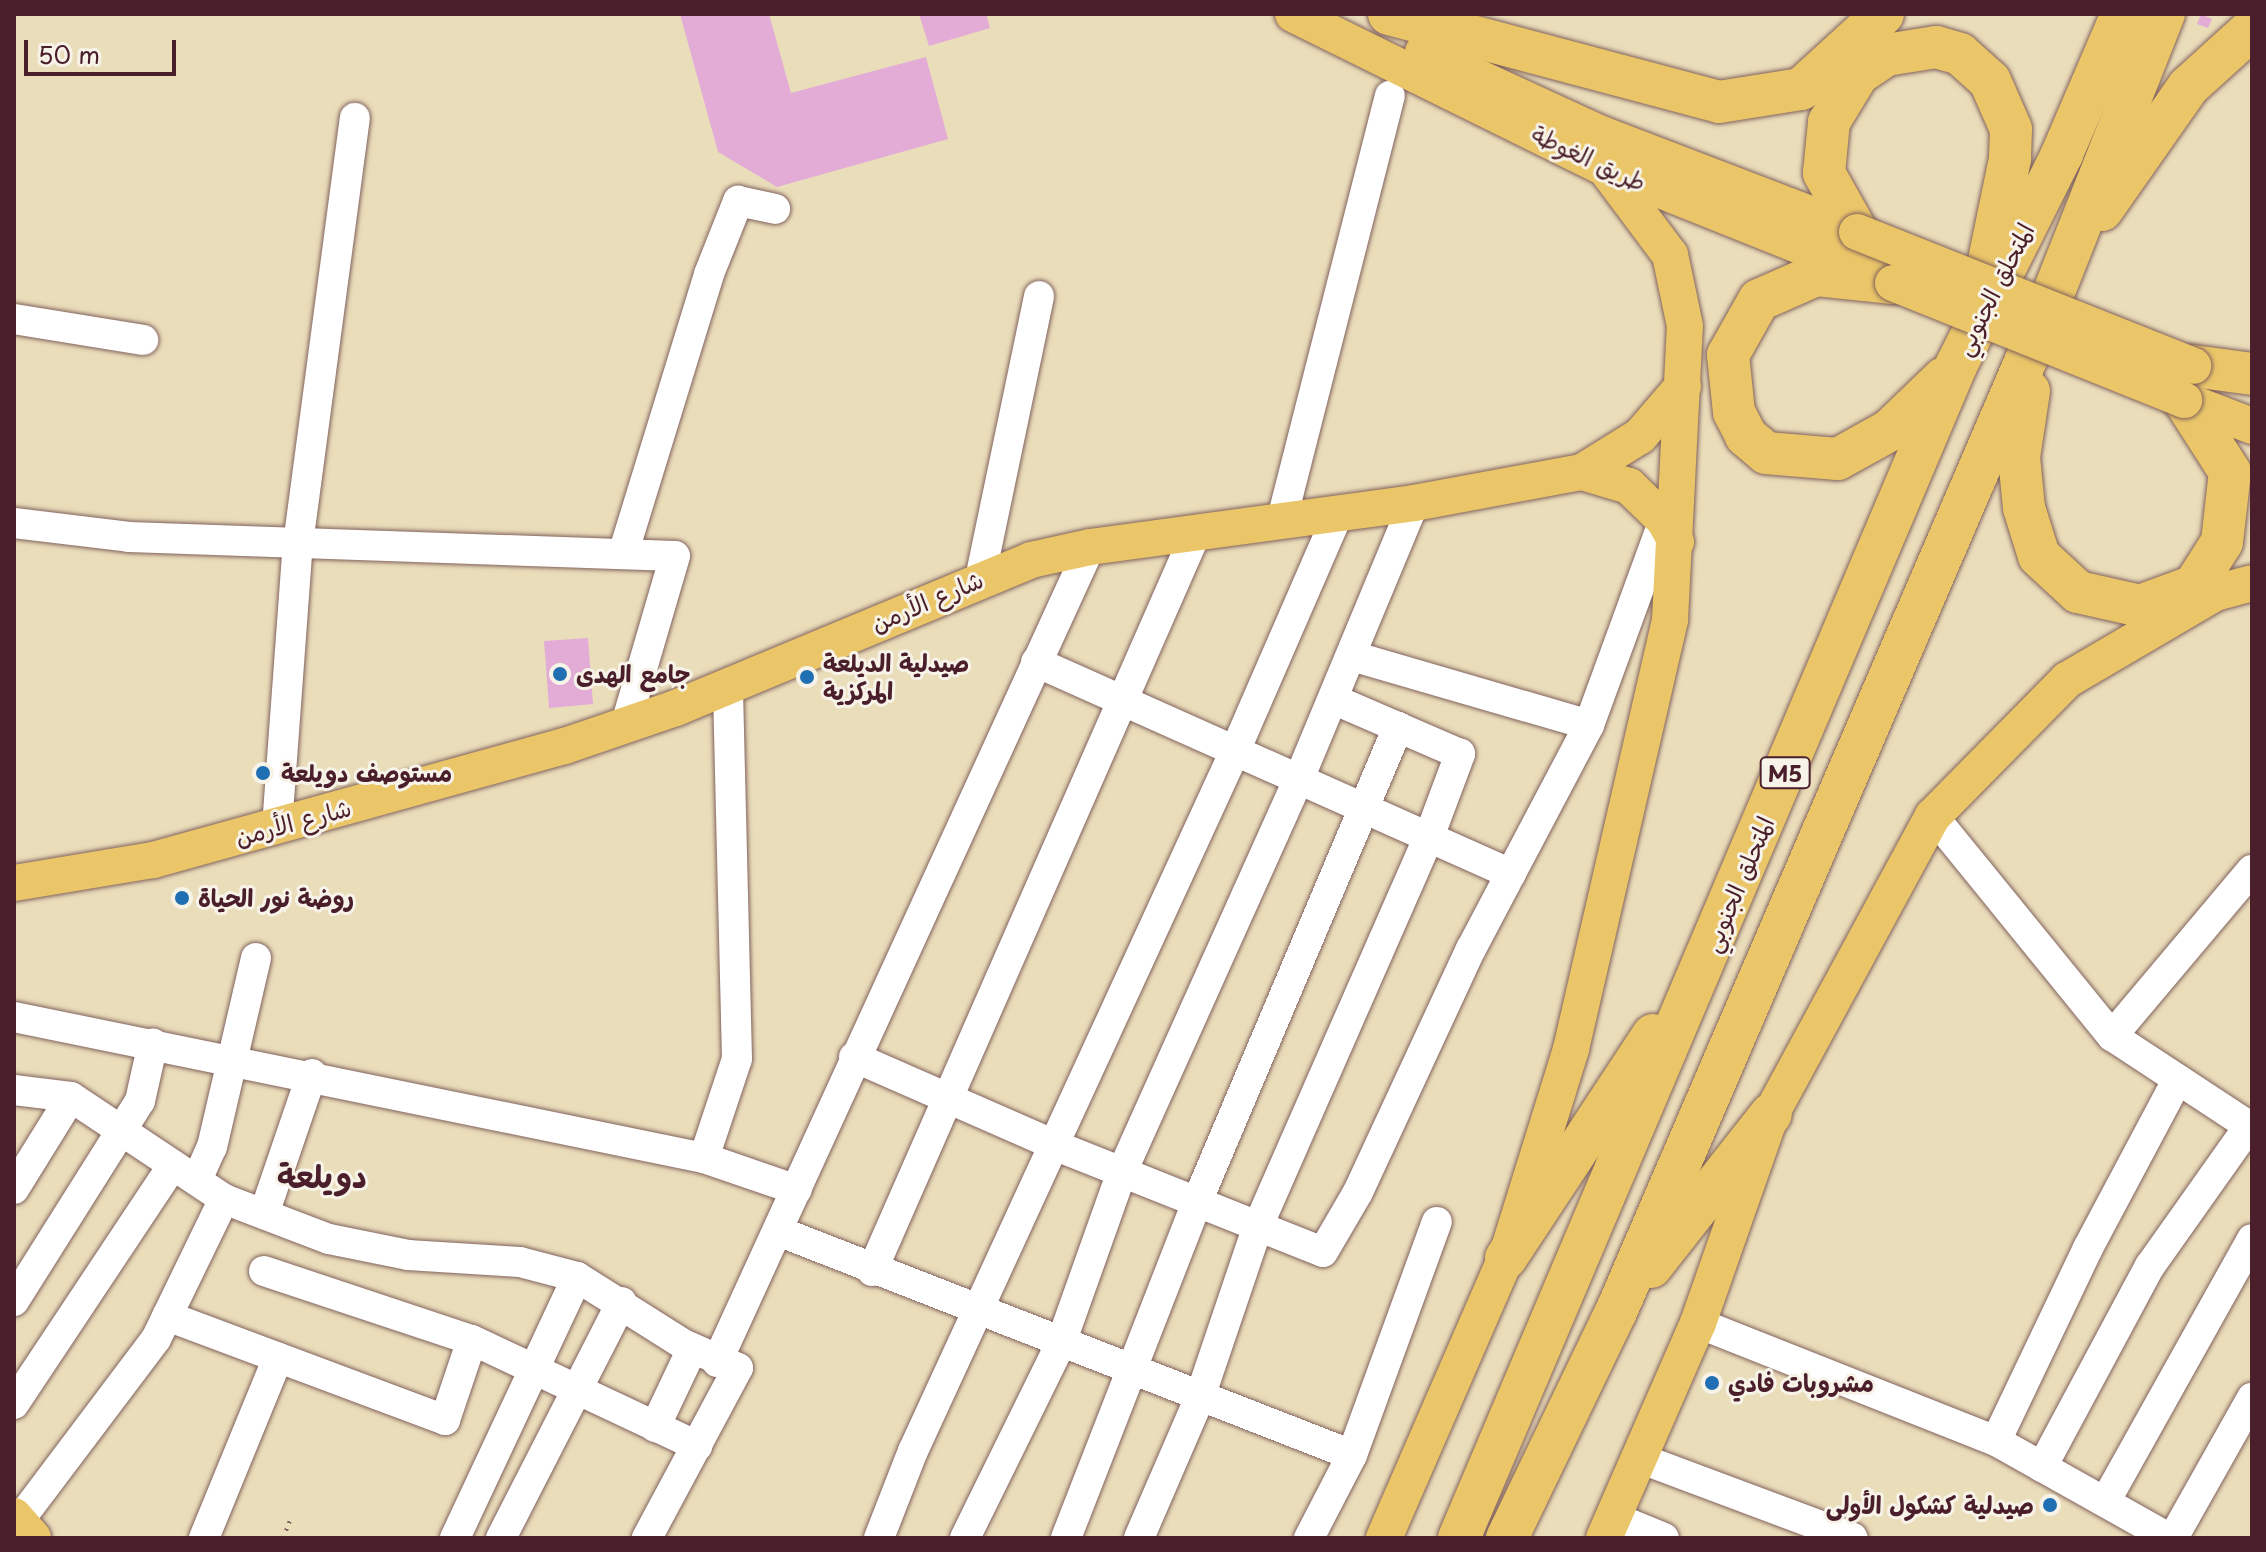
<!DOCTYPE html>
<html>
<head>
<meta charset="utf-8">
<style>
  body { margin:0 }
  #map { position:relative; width:2266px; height:1552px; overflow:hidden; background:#eaddba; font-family:"Playpen Sans","Playpen Sans Arabic",sans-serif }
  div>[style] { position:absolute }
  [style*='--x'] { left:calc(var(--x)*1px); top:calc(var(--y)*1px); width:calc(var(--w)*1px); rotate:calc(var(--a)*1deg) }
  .building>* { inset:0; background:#e2acd7 }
  .path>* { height:4px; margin-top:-2px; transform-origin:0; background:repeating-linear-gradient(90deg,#82625d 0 2px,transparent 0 8px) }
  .roads { filter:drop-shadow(0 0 2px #82625d) drop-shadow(0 0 2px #82625d) }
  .minor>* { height:30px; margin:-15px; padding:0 15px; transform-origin:15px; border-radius:15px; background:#fff }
  .major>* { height:36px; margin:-18px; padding:0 18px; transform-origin:18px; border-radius:18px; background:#eac669 }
  .highway>* { height:42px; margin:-21px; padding:0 21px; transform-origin:21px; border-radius:21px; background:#eac669 }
  .bridges { filter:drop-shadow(0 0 2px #82625d) drop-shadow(0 0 2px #82625d) }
  .major-bridge>* { height:36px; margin:-18px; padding:0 18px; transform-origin:18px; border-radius:18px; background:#eac669 }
  .dots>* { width:22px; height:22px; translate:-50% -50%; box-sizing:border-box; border:4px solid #f7f3e8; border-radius:50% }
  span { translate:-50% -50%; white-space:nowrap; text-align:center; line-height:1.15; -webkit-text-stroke:6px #f7f3e8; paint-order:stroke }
  .shield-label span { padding:2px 6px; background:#f7f3e8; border:2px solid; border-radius:6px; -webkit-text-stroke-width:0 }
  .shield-label { font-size:22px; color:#4a1f2b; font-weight:700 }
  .street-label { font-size:24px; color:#4a1f2b }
  .poi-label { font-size:24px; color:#4a1f2b; font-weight:700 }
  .left { translate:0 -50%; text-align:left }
  .right { translate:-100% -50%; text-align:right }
  .district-label { font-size:32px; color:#4a1f2b; font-weight:700 }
  .frame { position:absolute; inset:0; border:16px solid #4a1f2b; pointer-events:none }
  .scale { position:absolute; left:24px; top:40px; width:152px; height:36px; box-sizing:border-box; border:4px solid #4a1f2b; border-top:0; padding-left:10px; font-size:24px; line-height:28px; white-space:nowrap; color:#4a1f2b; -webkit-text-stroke:6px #f7f3e8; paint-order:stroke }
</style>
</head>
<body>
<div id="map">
  <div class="building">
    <i style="clip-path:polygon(680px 14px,769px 14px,791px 93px,926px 57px,948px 139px,777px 187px,718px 152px)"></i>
    <i style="clip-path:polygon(919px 14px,986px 14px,990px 28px,929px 46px)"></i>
    <i style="clip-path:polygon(2201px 14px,2212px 19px,2208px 28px,2197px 24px)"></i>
    <i style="clip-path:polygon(588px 638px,593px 704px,549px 708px,544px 641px)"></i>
  </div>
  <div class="path">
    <i style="--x:283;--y:1538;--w:18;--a:-68"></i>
  </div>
  <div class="roads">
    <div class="minor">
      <i style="--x:14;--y:319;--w:131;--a:9.2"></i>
      <i style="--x:14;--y:523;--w:116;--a:6.9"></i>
      <i style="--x:129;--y:537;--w:546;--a:1.99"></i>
      <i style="--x:675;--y:556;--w:178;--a:106.3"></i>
      <i style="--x:1281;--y:523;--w:441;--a:-75.7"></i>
      <i style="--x:623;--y:554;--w:293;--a:-72.9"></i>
      <i style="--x:709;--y:274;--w:79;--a:-68.3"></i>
      <i style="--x:738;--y:201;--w:38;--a:12"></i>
      <i style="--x:980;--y:579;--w:289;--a:-78.2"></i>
      <i style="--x:1352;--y:656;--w:247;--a:16.2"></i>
      <i style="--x:1036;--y:662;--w:520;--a:24.05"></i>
      <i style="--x:1933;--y:816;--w:284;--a:50.9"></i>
      <i style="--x:2112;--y:1036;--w:168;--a:33.3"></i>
      <i style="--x:277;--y:827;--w:284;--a:-85.8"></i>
      <i style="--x:298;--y:544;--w:430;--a:-82.4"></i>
      <i style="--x:14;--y:1017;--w:704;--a:11.55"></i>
      <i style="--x:704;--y:1158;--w:98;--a:19"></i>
      <i style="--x:2112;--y:1036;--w:217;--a:-49.9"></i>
      <i style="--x:854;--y:1057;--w:219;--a:23.7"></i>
      <i style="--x:1054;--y:1145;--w:289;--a:21.7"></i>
      <i style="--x:1323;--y:1252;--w:69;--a:-59.7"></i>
      <i style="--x:1358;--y:1192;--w:268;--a:-65.1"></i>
      <i style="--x:1471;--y:949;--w:253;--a:-62.2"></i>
      <i style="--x:1589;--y:725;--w:218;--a:-69.9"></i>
      <i style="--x:14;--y:1090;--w:57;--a:7"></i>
      <i style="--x:71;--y:1097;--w:184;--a:33.7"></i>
      <i style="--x:224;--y:1199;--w:112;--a:20.9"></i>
      <i style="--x:329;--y:1239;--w:81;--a:11.4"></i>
      <i style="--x:408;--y:1255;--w:112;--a:3.6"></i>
      <i style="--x:520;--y:1262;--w:59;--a:14.7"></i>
      <i style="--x:577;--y:1277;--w:125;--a:32.3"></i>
      <i style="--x:683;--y:1344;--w:60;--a:23.6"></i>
      <i style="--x:738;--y:1368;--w:193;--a:118.2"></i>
      <i style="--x:704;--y:1158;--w:104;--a:-71.6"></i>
      <i style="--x:737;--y:1059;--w:372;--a:-91.4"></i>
      <i style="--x:197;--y:1180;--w:36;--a:-66"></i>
      <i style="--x:212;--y:1147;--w:194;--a:-76.9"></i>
      <i style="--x:14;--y:1189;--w:108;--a:-58.2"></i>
      <i style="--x:264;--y:1214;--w:148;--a:-71.1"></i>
      <i style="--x:778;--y:1231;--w:616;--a:21.32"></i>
      <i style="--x:264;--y:1271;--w:219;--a:18.4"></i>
      <i style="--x:472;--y:1340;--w:249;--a:25.2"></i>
      <i style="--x:872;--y:1271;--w:806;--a:-66.3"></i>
      <i style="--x:14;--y:1301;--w:236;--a:-57.8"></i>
      <i style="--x:140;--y:1101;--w:59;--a:-77.4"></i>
      <i style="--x:167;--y:1316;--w:297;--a:20.5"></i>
      <i style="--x:445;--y:1420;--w:84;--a:-71.4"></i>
      <i style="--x:1698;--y:1323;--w:321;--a:21.6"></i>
      <i style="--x:1996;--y:1441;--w:198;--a:29.3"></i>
      <i style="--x:717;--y:1362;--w:896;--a:-65.41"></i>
      <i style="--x:14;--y:1404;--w:287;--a:-56.4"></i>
      <i style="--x:655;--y:1427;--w:86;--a:-64.6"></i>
      <i style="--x:1996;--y:1441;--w:214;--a:-64.5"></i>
      <i style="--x:2088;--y:1248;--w:191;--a:-62"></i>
      <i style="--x:1639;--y:1458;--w:228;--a:20.5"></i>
      <i style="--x:2042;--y:1467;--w:228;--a:-61.8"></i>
      <i style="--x:2150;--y:1266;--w:171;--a:-54.7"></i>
      <i style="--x:2105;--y:1502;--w:301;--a:-60.8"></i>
      <i style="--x:1613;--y:1517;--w:55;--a:22.4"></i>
      <i style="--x:18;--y:1522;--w:229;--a:-53"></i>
      <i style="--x:156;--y:1339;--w:156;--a:-64.1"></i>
      <i style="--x:204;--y:1538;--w:195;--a:-67.7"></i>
      <i style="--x:455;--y:1538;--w:288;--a:-64.9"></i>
      <i style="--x:501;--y:1538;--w:265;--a:-62.9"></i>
      <i style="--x:879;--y:1538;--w:93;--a:-68.7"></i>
      <i style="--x:913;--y:1451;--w:771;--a:-65.3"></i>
      <i style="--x:1235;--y:751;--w:258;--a:-66.5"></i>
      <i style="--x:965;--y:1538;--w:217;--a:-63.8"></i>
      <i style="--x:1061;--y:1343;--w:182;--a:-70.4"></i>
      <i style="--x:1122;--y:1172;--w:431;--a:-65.8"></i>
      <i style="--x:1299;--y:779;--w:299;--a:-67.4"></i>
      <i style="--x:1066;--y:1538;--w:361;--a:-68.7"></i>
      <i style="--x:1197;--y:1202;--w:516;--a:-67.06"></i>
      <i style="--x:1139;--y:1538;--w:154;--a:-66.6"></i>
      <i style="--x:1200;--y:1397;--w:181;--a:-71.3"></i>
      <i style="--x:1258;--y:1226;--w:425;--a:-66.3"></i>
      <i style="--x:1429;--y:837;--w:89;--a:-69.5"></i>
      <i style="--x:1460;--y:754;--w:138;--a:-156.6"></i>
      <i style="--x:1309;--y:1538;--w:93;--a:-62.6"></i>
      <i style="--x:1352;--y:1455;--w:248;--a:-70"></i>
      <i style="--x:2173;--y:1538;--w:161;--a:-60.6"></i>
    </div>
    <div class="major">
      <i style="--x:1293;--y:14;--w:348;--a:26.3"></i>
      <i style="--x:1605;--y:168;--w:283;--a:21.8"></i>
      <i style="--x:1423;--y:52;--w:194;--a:24.7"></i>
      <i style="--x:1599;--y:133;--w:276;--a:21"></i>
      <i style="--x:2184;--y:400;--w:73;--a:20.9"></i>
      <i style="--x:1582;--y:472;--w:49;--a:16.6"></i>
      <i style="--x:1629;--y:486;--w:49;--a:44.2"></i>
      <i style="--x:1664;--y:520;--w:25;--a:61"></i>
      <i style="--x:14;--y:883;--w:141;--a:-9.4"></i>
      <i style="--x:153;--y:860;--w:427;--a:-15.5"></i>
      <i style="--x:565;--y:746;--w:117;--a:-18.9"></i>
      <i style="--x:676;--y:708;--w:385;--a:-22.6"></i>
      <i style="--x:1031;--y:560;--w:60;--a:-12.4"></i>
      <i style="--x:1090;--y:547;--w:327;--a:-7.7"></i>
      <i style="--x:1414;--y:503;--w:171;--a:-10.5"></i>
      <i style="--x:1582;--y:472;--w:68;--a:-31.8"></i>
      <i style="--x:1640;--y:436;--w:66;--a:-49.3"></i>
      <i style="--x:14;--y:1516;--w:29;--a:49"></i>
      <i style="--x:1384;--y:1538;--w:305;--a:-66.5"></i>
      <i style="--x:1506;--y:1258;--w:219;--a:-72.7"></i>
      <i style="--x:1571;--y:1049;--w:440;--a:-77"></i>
      <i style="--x:1670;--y:620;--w:294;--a:-87.1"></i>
      <i style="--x:1685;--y:326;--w:73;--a:-101.9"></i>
      <i style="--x:1670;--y:255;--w:109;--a:-126.8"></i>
      <i style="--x:1604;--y:1538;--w:235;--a:-66.4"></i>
      <i style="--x:1698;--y:1323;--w:221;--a:-70.7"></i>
      <i style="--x:1771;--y:1114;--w:339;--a:-61.5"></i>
      <i style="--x:1933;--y:816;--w:191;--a:-45.4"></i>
      <i style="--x:2067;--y:680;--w:172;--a:-30.4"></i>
      <i style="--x:2215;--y:593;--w:38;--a:-15"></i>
    </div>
    <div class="highway">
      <i style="--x:1389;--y:14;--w:342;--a:14.9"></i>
      <i style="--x:1719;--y:102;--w:83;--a:-9"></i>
      <i style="--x:1801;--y:89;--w:111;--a:-42.4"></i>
      <i style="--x:2102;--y:210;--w:150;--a:-55"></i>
      <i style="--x:2188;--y:87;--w:86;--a:-42.2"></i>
      <i style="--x:1857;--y:232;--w:68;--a:-119.2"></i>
      <i style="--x:1824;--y:173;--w:51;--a:-84.4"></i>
      <i style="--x:1829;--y:122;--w:56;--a:-58.9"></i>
      <i style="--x:1858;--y:74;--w:34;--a:-34"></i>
      <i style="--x:1886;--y:55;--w:51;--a:-9.1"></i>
      <i style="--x:1936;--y:47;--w:25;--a:16"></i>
      <i style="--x:1960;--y:54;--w:40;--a:42"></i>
      <i style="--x:1990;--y:81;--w:52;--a:66.4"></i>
      <i style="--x:2011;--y:129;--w:30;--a:92"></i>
      <i style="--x:2010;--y:159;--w:118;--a:101.7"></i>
      <i style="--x:1893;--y:283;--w:77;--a:-174.1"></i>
      <i style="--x:1816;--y:275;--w:62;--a:156.3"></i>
      <i style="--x:1759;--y:300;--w:63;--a:119.4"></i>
      <i style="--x:1728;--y:355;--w:57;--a:84"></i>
      <i style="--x:1734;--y:412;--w:27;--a:63"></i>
      <i style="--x:1746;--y:436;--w:26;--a:40"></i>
      <i style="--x:1766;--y:453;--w:72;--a:4.8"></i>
      <i style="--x:1838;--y:459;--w:60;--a:-29.1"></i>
      <i style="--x:1890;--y:430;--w:75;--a:-43.9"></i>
      <i style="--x:2193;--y:366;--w:60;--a:7.7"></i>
      <i style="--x:2029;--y:391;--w:67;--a:98.6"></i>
      <i style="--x:2019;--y:457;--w:51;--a:84.4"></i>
      <i style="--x:2024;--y:508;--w:50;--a:72.6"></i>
      <i style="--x:2039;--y:556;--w:53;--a:42.7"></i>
      <i style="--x:2078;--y:592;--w:64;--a:12.7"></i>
      <i style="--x:2140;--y:606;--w:58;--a:-20.3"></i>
      <i style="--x:2194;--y:586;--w:52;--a:-57.5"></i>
      <i style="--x:2222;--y:542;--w:70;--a:-83.5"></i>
      <i style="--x:2230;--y:472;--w:85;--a:-122.6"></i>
      <i style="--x:1506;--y:1258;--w:267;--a:-56.6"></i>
      <i style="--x:1651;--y:1267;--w:194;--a:-51.9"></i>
      <i style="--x:1459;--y:1538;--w:1273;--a:-67.02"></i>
      <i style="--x:1956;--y:366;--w:237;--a:-63.4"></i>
      <i style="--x:2062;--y:154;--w:152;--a:-66.8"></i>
      <i style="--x:1507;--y:1538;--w:251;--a:-64.3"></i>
      <i style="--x:1616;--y:1312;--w:1067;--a:-66.7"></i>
      <i style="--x:2038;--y:332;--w:342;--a:-68.4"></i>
    </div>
  </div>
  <div class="bridges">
    <div class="major-bridge">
      <i style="--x:1857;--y:232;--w:362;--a:21.7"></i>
      <i style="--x:1893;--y:283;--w:314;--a:21.9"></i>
    </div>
  </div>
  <div class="dots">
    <i style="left:560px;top:674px;background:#1f6fb2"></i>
    <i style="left:807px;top:677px;background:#1f6fb2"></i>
    <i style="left:263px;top:773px;background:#1f6fb2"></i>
    <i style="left:182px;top:898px;background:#1f6fb2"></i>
    <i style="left:1712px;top:1383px;background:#1f6fb2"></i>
    <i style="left:2050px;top:1505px;background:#1f6fb2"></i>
  </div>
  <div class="shield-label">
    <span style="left:1785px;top:773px">M5</span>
  </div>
  <div class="street-label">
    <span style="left:1589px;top:158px;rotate:25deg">طريق الغوطة</span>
    <span style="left:1994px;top:289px;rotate:-63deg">المتحلق الجنوبي</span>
    <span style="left:927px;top:601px;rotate:-23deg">شارع الأرمن</span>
    <span style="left:293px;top:822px;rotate:-15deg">شارع الأرمن</span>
    <span style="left:1738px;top:884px;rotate:-67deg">المتحلق الجنوبي</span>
  </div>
  <div class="poi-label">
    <span class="left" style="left:823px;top:677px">صيدلية الديلعة<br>المركزية</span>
    <span class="left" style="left:576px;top:674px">جامع الهدى</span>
    <span class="left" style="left:281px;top:773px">مستوصف دويلعة</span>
    <span class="left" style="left:198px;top:898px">روضة نور الحياة</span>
    <span class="left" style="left:1728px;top:1383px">مشروبات فادي</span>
    <span class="right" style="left:2034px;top:1505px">صيدلية كشكول الأولى</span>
  </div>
  <div class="district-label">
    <span style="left:322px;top:1175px">دويلعة</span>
  </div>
  <div class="frame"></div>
  <div class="scale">50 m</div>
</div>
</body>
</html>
